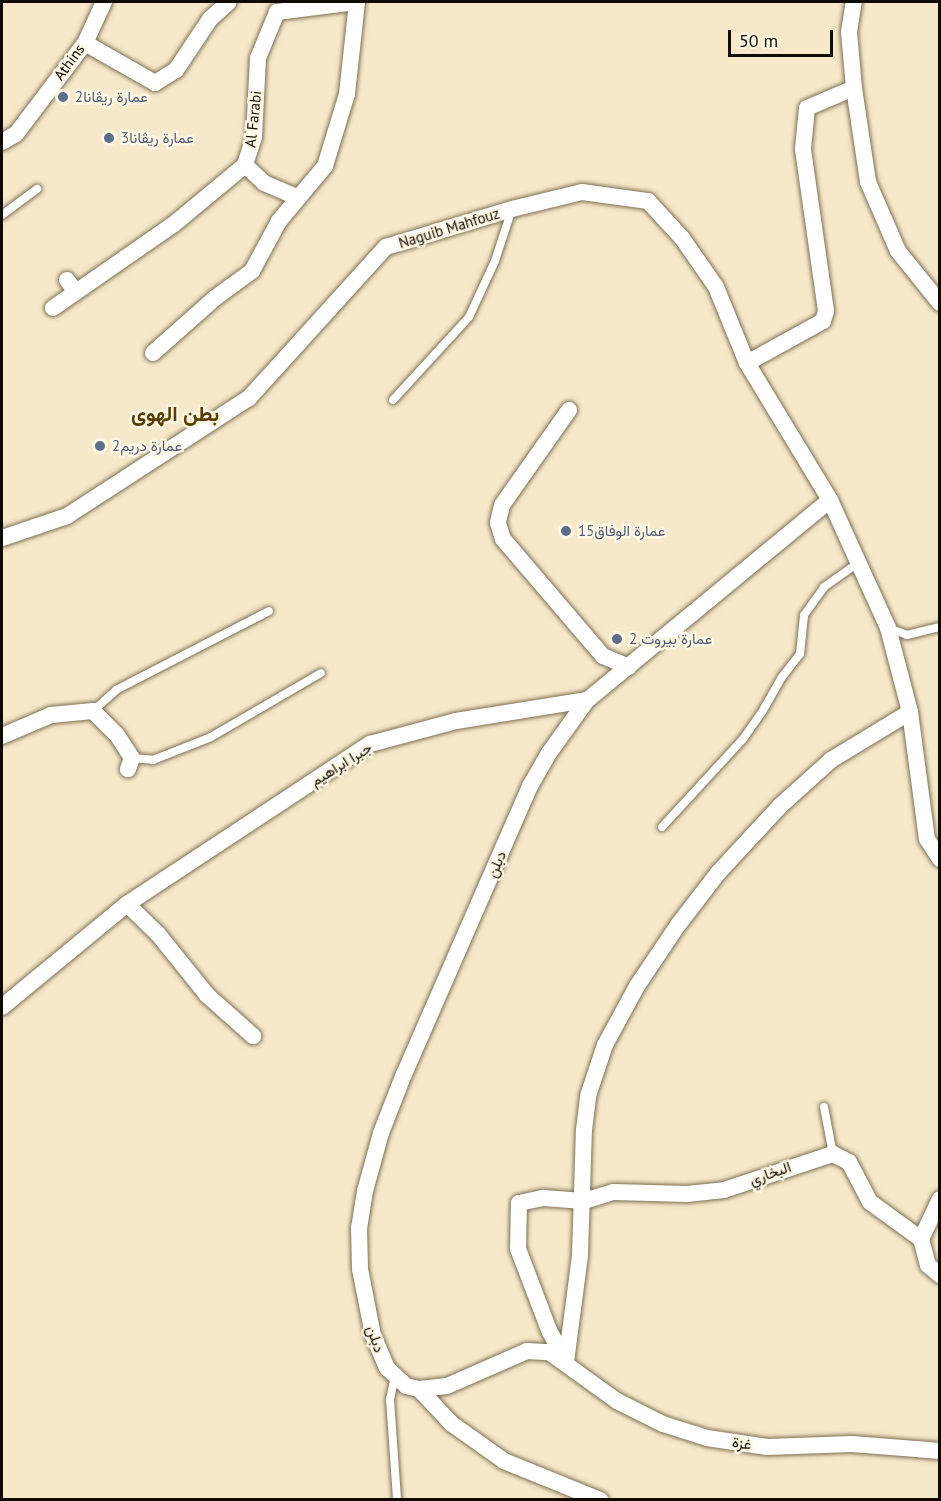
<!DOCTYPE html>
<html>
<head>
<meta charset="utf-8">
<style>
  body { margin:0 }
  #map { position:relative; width:941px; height:1501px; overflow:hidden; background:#f7e8c9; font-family:"PT Sans",Vazirmatn,sans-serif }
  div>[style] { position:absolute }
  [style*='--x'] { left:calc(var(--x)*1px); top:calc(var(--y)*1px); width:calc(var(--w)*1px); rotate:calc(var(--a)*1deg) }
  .roads { filter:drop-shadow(0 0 2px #7d7054) drop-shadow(0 0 2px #7d7054) }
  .lane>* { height:8px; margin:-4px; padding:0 4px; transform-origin:4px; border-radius:4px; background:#fff }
  .street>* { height:16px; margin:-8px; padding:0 8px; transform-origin:8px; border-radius:8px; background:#fff }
  .dots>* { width:16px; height:16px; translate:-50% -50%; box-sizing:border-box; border:3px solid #fff6e3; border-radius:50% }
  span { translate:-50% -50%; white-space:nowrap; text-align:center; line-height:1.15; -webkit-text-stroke:5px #fff6e3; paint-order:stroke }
  .street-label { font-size:15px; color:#0f0a02 }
  .service-label { font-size:15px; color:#4e5e75 }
  .left { translate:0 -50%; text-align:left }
  .district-label { font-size:21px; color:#5b3c00; font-weight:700 }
  .frame { position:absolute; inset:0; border:3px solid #0f0a02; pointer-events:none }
  .scale { position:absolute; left:728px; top:30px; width:105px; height:27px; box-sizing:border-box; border:3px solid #0f0a02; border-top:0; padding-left:8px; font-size:18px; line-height:21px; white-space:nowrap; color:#0f0a02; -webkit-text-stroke:4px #fff6e3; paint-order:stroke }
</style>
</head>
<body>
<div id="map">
  <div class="roads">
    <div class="lane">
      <i style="--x:2;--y:215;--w:44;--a:-36.6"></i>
      <i style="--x:393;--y:400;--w:113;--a:-47.5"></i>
      <i style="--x:469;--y:317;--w:62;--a:-65.1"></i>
      <i style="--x:495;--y:261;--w:55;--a:-71.9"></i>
      <i style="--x:888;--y:628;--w:20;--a:20"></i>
      <i style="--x:907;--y:635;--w:34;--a:-14"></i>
      <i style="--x:93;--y:711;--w:31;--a:-42"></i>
      <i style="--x:116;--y:690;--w:172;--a:-27.3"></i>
      <i style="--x:132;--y:758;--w:21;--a:5"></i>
      <i style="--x:153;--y:760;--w:62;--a:-21.6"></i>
      <i style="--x:211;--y:737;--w:127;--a:-30.2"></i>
      <i style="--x:662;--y:827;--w:120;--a:-47.4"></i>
      <i style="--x:743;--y:739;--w:33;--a:-55"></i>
      <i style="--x:762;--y:712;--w:40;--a:-60.3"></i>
      <i style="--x:782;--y:677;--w:29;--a:-52"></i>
      <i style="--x:800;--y:654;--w:39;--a:-84"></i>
      <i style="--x:804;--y:615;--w:34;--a:-54"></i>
      <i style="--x:824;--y:587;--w:42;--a:-35.2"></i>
      <i style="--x:824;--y:1107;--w:48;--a:79.2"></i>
      <i style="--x:395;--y:1376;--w:24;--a:102"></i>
      <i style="--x:390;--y:1399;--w:101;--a:86"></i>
    </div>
    <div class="street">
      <i style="--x:277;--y:12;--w:50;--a:112.4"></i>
      <i style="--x:258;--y:58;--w:79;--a:92.9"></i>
      <i style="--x:254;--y:137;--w:29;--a:108"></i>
      <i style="--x:245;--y:165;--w:26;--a:43"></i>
      <i style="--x:264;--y:183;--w:36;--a:23"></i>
      <i style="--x:277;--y:12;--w:79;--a:-7.3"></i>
      <i style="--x:85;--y:43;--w:81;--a:29.7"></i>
      <i style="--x:155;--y:83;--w:25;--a:-32"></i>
      <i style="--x:176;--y:70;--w:61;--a:-56.3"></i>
      <i style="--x:210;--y:19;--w:25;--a:-42"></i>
      <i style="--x:854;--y:88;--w:95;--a:81.5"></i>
      <i style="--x:868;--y:182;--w:75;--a:66.5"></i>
      <i style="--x:898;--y:251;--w:67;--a:51.1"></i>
      <i style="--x:2;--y:142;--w:16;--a:-30"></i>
      <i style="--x:16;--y:134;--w:114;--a:-52.8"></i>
      <i style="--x:85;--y:43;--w:45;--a:-65.1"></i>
      <i style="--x:67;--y:280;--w:15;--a:53"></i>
      <i style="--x:53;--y:308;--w:147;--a:-34.8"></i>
      <i style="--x:174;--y:224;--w:92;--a:-39.7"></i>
      <i style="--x:153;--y:353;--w:83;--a:-41.6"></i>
      <i style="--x:215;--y:298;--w:46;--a:-36.1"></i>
      <i style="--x:252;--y:271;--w:57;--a:-61.6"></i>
      <i style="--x:279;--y:221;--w:72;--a:-50.1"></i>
      <i style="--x:325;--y:166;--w:75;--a:-73"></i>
      <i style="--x:347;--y:94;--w:93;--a:-83.8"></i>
      <i style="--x:747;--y:363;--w:87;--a:-28.9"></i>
      <i style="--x:823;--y:321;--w:10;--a:-73"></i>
      <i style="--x:826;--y:311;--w:164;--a:-98.1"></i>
      <i style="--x:803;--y:149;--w:41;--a:-84.4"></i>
      <i style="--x:807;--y:108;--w:51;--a:-23.1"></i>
      <i style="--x:854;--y:88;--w:56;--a:-95.1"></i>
      <i style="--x:849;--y:32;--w:30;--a:-81"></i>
      <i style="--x:569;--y:410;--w:116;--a:125.2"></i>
      <i style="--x:502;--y:505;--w:18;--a:103"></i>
      <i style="--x:498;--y:523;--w:17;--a:73"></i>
      <i style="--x:503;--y:539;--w:154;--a:49.5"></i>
      <i style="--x:603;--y:656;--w:28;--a:23"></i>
      <i style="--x:830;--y:500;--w:315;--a:140.5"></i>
      <i style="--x:587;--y:700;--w:65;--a:125.6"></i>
      <i style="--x:549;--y:753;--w:38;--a:120"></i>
      <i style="--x:530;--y:786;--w:314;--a:113.6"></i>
      <i style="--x:404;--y:1074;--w:63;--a:111.3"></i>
      <i style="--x:381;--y:1133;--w:60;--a:105.4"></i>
      <i style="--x:365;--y:1191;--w:36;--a:99"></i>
      <i style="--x:359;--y:1227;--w:42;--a:88.6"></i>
      <i style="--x:360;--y:1269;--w:67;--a:78.9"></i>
      <i style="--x:373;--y:1335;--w:36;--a:67"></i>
      <i style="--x:387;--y:1368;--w:26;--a:43"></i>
      <i style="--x:406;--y:1386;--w:13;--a:13"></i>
      <i style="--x:419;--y:1389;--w:28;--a:-6"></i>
      <i style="--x:447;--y:1386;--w:87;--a:-23.6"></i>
      <i style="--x:527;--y:1351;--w:22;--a:3"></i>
      <i style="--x:549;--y:1352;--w:84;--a:35.8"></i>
      <i style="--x:617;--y:1401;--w:51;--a:26.6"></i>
      <i style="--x:663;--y:1424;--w:46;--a:17.7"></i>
      <i style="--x:707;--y:1438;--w:61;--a:8.5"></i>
      <i style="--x:767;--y:1447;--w:85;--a:-2"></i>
      <i style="--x:852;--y:1444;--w:88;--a:4.5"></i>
      <i style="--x:2;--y:538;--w:69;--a:-18.7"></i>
      <i style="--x:67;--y:516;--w:217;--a:-33"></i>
      <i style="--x:249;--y:398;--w:204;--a:-47.8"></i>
      <i style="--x:386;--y:247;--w:132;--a:-16.8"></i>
      <i style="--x:512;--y:209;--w:72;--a:-13.7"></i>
      <i style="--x:582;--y:192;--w:67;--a:7.8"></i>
      <i style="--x:648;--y:201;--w:50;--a:47.4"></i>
      <i style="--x:682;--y:238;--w:60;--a:55.2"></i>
      <i style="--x:716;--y:287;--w:82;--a:67.8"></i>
      <i style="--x:747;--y:363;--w:160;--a:58.8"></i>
      <i style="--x:830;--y:500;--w:141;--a:65.6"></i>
      <i style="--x:888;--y:628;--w:87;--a:75.3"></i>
      <i style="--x:910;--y:712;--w:128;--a:82.4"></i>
      <i style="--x:927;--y:839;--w:24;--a:57"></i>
      <i style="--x:2;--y:736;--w:53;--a:-23.2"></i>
      <i style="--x:51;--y:715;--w:42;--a:-5.4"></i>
      <i style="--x:93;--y:711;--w:34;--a:45"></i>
      <i style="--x:117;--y:735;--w:27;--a:57"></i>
      <i style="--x:132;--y:758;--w:12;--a:110"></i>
      <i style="--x:127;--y:904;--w:43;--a:44.1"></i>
      <i style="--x:158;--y:934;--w:78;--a:51.2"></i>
      <i style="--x:207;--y:995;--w:62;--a:41.7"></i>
      <i style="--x:2;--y:1007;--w:162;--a:-39.5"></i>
      <i style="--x:127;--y:904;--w:291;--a:-33.4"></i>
      <i style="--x:370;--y:744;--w:89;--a:-15"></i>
      <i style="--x:456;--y:721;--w:133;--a:-9.1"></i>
      <i style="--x:940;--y:1199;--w:44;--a:115.4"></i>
      <i style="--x:921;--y:1239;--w:27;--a:75"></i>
      <i style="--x:928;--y:1265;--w:16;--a:40"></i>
      <i style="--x:566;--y:1361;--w:35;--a:-119"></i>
      <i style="--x:549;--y:1330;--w:87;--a:-110.9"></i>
      <i style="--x:518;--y:1249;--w:46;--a:-88.8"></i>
      <i style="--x:519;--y:1203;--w:25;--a:-12"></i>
      <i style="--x:543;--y:1198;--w:41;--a:4.2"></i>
      <i style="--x:584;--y:1201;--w:31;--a:-17"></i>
      <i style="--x:614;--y:1192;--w:73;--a:1.6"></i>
      <i style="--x:687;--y:1194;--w:37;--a:-6"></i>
      <i style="--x:724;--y:1190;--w:115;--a:-18.3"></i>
      <i style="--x:833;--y:1154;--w:18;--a:27"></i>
      <i style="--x:849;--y:1162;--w:45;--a:62.3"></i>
      <i style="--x:870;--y:1202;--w:63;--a:36"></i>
      <i style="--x:566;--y:1362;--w:108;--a:-82.5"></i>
      <i style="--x:580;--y:1255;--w:125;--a:-88.2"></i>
      <i style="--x:584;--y:1130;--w:34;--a:-83"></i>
      <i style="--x:588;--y:1096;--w:54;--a:-71.6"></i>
      <i style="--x:605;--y:1045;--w:67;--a:-61.5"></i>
      <i style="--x:637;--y:986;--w:73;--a:-56.1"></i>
      <i style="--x:678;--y:925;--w:66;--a:-52.4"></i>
      <i style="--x:718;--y:873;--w:91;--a:-47.2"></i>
      <i style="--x:780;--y:806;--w:69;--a:-42"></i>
      <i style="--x:831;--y:760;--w:92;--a:-31.3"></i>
      <i style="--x:419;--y:1389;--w:48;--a:46.7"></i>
      <i style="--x:452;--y:1424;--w:64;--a:35.4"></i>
      <i style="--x:504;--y:1461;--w:104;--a:22.1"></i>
    </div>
  </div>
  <div class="dots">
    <i style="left:63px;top:97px;background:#5c6f8a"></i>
    <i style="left:109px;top:138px;background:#5c6f8a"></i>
    <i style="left:100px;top:446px;background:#5c6f8a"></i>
    <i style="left:566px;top:531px;background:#5c6f8a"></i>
    <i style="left:617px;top:639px;background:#5c6f8a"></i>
  </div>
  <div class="street-label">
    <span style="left:69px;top:62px;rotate:-54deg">Athins</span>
    <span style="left:253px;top:119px;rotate:-84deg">Al Farabi</span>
    <span style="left:449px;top:228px;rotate:-17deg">Naguib Mahfouz</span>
    <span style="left:341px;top:764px;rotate:-32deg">جبرا ابراهيم</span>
    <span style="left:496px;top:864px;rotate:-66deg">دبلن</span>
    <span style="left:770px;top:1173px;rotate:-19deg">البخاري</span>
    <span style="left:376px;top:1339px;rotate:72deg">دبلن</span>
    <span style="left:742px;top:1443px;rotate:9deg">غزة</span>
  </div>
  <div class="service-label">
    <span class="left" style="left:75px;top:97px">عمارة ريڤانا2</span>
    <span class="left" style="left:121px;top:138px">عمارة ريڤانا3</span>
    <span class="left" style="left:112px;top:446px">عمارة دريم2</span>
    <span class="left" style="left:578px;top:531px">عمارة الوفاق15</span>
    <span class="left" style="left:629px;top:639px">عمارة بيروت 2</span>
  </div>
  <div class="district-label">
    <span style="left:175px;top:414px">بطن الهوى</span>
  </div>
  <div class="frame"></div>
  <div class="scale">50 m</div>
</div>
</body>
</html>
